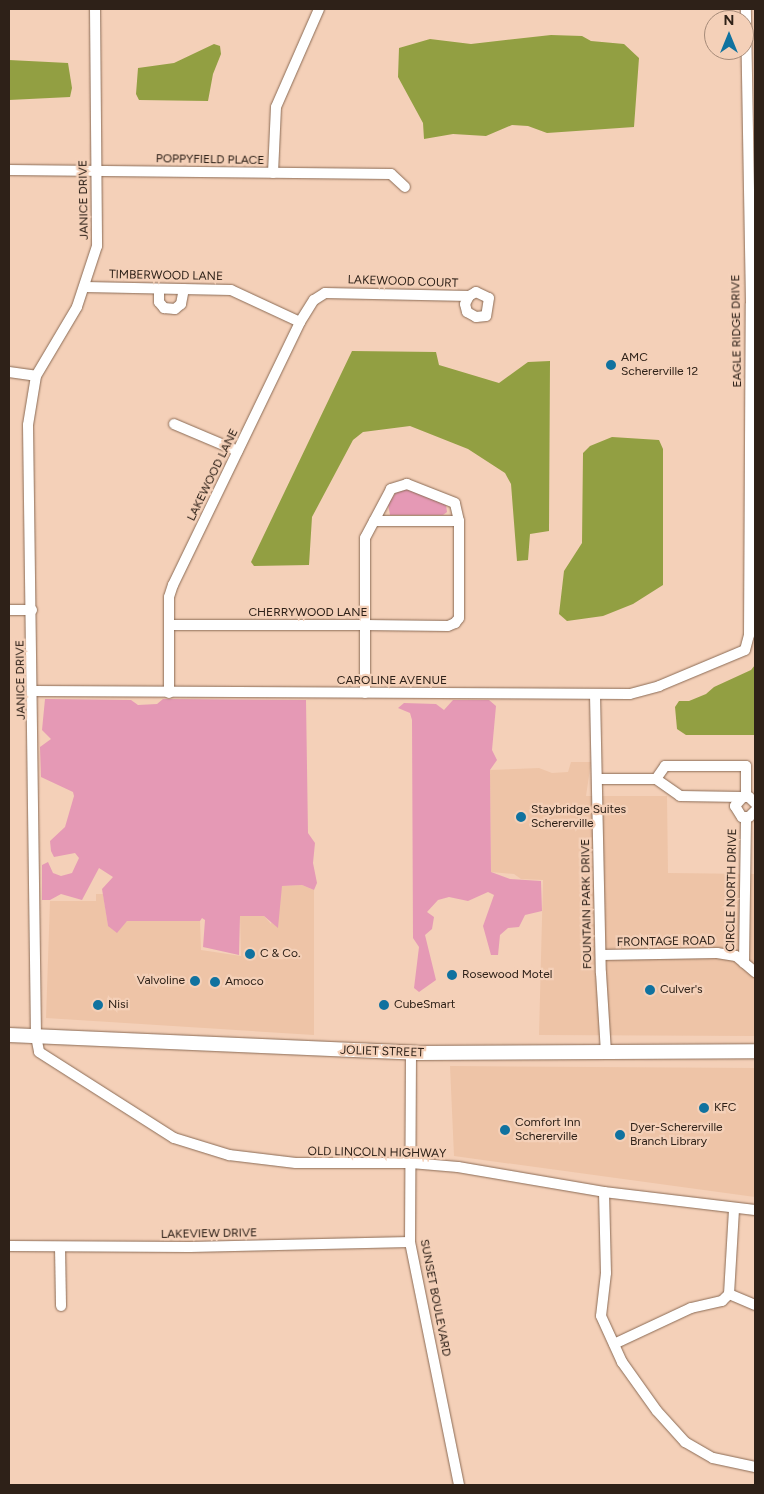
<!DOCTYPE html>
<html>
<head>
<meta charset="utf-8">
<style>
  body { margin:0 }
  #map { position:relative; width:764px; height:1494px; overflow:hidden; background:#f4d0b8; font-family:Figtree,sans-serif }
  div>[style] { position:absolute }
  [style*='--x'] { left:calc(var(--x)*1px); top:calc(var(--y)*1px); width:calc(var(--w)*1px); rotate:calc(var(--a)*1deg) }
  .built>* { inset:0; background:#eec4a7 }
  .green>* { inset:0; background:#e599b5 }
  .water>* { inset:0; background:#929f42 }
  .roads { filter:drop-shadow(0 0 1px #8b6b55) drop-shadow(0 0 1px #8b6b55) }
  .minor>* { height:10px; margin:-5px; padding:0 5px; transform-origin:5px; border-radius:5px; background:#fff }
  .major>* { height:14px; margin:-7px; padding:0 7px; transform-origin:7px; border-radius:7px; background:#fff }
  .dots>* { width:14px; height:14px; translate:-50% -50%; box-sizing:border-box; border:2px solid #f4d0b8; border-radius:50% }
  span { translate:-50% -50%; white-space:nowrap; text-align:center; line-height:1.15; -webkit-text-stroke:4.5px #f4d0b8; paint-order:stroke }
  .street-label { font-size:12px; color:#2e2118 }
  .poi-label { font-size:12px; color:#2e2118 }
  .left { translate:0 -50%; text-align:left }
  .right { translate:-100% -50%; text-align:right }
  .frame { position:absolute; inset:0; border:10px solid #2e2118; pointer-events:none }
  .north { position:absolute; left:704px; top:10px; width:50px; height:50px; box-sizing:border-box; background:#f4d0b8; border:1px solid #a58a78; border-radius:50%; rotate:0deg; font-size:14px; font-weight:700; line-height:20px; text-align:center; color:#2e2118 }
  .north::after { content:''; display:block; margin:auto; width:18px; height:22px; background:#10729f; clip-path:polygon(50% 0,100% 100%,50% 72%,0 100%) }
</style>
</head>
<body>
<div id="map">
  <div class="built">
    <i style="clip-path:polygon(571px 762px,591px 762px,586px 796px,667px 796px,668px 873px,755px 874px,755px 1036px,539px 1035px,543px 880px,521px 879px,514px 874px,491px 872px,490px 770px,539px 768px,552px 773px,568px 772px)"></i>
    <i style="clip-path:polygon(302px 885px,314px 890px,314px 1035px,46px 1018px,50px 901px,96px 901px,96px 894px,103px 894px,108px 926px,127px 921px,200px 921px,201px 950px,241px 956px,240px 916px,264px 916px,271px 924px,282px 886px)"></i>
    <i style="clip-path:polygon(450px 1066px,755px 1068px,755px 1197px,454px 1156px)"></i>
  </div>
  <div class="green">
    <i style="clip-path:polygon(407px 488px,446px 505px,447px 512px,443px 515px,390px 515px,388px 504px,397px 491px)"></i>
    <i style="clip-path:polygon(45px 699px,131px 700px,138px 705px,157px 704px,163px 699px,306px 700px,308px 833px,315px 843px,313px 863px,317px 883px,314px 890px,302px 885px,282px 886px,278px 928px,264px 916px,240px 916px,239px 955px,203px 947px,205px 920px,202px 918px,200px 921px,127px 921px,117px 933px,108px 926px,102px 889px,113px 877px,99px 868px,82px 900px,61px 894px,50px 900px,42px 900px,42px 865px,48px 862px,53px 873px,61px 876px,72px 873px,79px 858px,75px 853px,54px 857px,51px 851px,50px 841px,65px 827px,74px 796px,73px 792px,41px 777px,40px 747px,51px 739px,42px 730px)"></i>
    <i style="clip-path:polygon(453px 700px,489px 700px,496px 706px,492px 750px,497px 760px,490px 770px,491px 872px,510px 879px,541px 881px,542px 911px,525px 915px,519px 927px,508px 928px,500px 935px,498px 955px,491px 955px,483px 926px,494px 895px,488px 892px,468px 901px,449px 897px,438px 900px,427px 912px,434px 917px,432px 929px,425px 935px,436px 980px,419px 992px,414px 988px,419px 947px,413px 938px,412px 720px,410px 713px,398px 708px,404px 703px,436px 704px,444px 710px)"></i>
  </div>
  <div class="water">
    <i style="clip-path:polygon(551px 35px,582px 36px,591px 41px,624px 44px,639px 58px,634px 127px,547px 133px,528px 126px,512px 125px,486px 136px,453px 134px,424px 139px,423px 123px,398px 77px,399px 48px,430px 39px,471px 44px)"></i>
    <i style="clip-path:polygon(214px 44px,220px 46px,221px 54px,213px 74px,208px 101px,139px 100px,136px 94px,138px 68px,174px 63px)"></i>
    <i style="clip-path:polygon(9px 60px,68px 63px,72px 88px,70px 97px,9px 100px)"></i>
    <i style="clip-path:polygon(352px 351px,436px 352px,439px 365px,499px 383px,528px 362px,550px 361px,549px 531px,530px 534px,528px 560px,517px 561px,511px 484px,505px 473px,468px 449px,410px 426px,363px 432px,353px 440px,312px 517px,309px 565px,254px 566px,251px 562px)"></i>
    <i style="clip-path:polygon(612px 437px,659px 440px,663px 449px,663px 585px,633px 604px,603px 616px,567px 621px,559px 614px,564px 571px,582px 543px,583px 453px,590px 446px)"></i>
    <i style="clip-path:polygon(755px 665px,755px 735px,686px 735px,677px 729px,675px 707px,679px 701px,689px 701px,706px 694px,714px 687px,751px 670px)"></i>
  </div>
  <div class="roads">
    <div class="minor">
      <i style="--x:95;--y:9;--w:237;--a:89.5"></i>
      <i style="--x:97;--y:246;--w:64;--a:108.2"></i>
      <i style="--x:77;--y:307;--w:80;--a:120.7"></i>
      <i style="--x:36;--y:376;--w:50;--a:99.3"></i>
      <i style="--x:28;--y:425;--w:611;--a:89.25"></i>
      <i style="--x:36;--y:1036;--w:16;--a:79"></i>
      <i style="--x:39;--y:1052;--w:160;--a:32.5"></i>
      <i style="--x:174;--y:1138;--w:58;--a:17.2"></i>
      <i style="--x:229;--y:1155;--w:67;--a:6.8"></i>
      <i style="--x:296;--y:1163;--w:115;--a:0"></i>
      <i style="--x:411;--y:1163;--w:47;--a:4.9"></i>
      <i style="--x:458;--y:1167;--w:148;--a:9.7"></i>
      <i style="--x:604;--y:1192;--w:152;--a:6.8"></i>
      <i style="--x:9;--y:170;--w:382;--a:0.6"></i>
      <i style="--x:391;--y:174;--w:19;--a:43"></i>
      <i style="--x:273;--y:173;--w:66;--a:-87.4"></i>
      <i style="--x:276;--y:107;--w:107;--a:-66.3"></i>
      <i style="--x:85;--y:287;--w:146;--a:1.2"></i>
      <i style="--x:231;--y:290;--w:76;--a:24.9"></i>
      <i style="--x:159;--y:289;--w:13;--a:90"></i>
      <i style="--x:159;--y:302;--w:8;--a:50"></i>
      <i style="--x:164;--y:308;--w:11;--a:5"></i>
      <i style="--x:175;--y:309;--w:8;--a:-40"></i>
      <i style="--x:181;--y:304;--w:15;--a:-79"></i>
      <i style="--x:9;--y:372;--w:27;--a:8"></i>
      <i style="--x:174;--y:424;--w:69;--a:22.9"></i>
      <i style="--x:374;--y:521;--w:85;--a:0"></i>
      <i style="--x:9;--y:610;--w:23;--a:0"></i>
      <i style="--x:169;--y:625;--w:196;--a:0"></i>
      <i style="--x:365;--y:625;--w:83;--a:0.7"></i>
      <i style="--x:448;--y:626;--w:8;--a:-23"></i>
      <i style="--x:455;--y:623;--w:6;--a:-51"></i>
      <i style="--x:459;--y:618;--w:97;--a:-90"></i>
      <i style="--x:459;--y:521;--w:18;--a:-103"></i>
      <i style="--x:455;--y:503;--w:52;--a:-158.4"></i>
      <i style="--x:407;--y:484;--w:17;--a:163"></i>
      <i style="--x:391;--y:489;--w:55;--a:118"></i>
      <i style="--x:365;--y:538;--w:155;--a:90"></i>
      <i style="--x:34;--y:691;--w:596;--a:0.29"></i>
      <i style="--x:630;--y:694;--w:30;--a:-15"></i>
      <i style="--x:659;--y:686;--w:93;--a:-22.7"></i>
      <i style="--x:745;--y:650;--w:16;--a:-75"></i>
      <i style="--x:749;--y:635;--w:331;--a:-89.7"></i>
      <i style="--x:751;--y:304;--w:295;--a:-91"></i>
      <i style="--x:169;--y:693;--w:96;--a:-90"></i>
      <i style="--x:169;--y:597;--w:13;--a:-72"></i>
      <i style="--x:173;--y:585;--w:292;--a:-64.2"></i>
      <i style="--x:300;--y:322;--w:26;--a:-58"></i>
      <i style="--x:314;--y:300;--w:13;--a:-32"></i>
      <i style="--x:325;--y:293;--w:144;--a:1.2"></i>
      <i style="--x:469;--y:296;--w:8;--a:-30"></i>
      <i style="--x:476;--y:292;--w:14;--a:25"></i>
      <i style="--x:489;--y:298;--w:18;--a:99"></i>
      <i style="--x:486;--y:316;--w:10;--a:174"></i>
      <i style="--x:476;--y:317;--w:10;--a:-151"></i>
      <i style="--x:467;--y:312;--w:8;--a:-104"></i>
      <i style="--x:465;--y:304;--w:9;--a:-63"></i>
      <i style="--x:595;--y:695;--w:278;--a:88.8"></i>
      <i style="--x:601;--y:973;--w:79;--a:86.4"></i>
      <i style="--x:597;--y:779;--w:59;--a:0"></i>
      <i style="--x:656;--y:779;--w:16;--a:-55"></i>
      <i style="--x:665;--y:766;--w:81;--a:0"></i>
      <i style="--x:746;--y:766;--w:30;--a:90"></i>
      <i style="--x:656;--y:779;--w:29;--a:35"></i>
      <i style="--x:680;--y:796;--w:63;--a:0.9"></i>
      <i style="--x:755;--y:803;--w:8;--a:-135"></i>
      <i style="--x:749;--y:797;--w:6;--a:180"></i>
      <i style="--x:743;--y:797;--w:12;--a:132"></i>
      <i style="--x:735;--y:806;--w:13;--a:58"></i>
      <i style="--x:742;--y:817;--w:7;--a:0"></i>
      <i style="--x:749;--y:817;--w:8;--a:-45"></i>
      <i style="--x:601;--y:955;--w:116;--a:-1"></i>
      <i style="--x:717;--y:953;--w:19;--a:9"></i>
      <i style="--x:736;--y:956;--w:25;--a:40"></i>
      <i style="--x:744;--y:963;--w:146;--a:-89.2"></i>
      <i style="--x:411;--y:1053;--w:189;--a:90.3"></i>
      <i style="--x:410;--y:1242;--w:248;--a:78.6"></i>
      <i style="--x:604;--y:1192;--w:81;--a:88.6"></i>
      <i style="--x:606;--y:1273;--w:43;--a:96.6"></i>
      <i style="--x:601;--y:1316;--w:51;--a:65.5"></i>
      <i style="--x:622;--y:1362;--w:60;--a:54.5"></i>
      <i style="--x:657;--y:1411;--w:42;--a:47.9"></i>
      <i style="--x:685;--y:1442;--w:32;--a:30"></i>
      <i style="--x:713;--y:1458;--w:43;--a:12.1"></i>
      <i style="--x:9;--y:1246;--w:181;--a:0.3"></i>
      <i style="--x:190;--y:1247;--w:220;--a:-1.3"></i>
      <i style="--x:60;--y:1247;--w:59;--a:89"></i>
      <i style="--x:729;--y:1294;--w:85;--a:-86.6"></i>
      <i style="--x:614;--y:1344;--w:85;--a:-25.1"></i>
      <i style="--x:691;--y:1308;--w:32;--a:-13"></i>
      <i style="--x:722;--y:1301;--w:10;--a:-45"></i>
      <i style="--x:729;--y:1294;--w:28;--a:23"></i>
    </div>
    <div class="major">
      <i style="--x:9;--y:1035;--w:408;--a:2.5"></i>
      <i style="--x:417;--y:1053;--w:338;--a:-0.3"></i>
    </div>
  </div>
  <div class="dots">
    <i style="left:611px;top:365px;background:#10729f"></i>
    <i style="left:521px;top:817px;background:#10729f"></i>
    <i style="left:250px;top:954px;background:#10729f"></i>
    <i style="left:452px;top:975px;background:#10729f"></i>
    <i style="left:195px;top:981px;background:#10729f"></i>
    <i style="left:215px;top:982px;background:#10729f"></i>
    <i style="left:650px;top:990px;background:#10729f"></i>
    <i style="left:98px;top:1005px;background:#10729f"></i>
    <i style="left:384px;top:1005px;background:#10729f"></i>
    <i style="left:704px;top:1108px;background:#10729f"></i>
    <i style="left:505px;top:1130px;background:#10729f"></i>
    <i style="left:620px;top:1135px;background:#10729f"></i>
  </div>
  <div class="street-label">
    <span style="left:210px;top:160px;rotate:1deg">POPPYFIELD PLACE</span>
    <span style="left:84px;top:200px;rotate:-91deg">JANICE DRIVE</span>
    <span style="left:166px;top:276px;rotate:1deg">TIMBERWOOD LANE</span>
    <span style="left:403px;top:282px;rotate:2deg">LAKEWOOD COURT</span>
    <span style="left:737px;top:331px;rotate:-91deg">EAGLE RIDGE DRIVE</span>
    <span style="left:213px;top:475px;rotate:-64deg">LAKEWOOD LANE</span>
    <span style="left:308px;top:613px">CHERRYWOOD LANE</span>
    <span style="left:21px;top:680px;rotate:-91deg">JANICE DRIVE</span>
    <span style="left:392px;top:681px">CAROLINE AVENUE</span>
    <span style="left:732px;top:890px;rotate:-89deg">CIRCLE NORTH DRIVE</span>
    <span style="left:587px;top:904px;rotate:-91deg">FOUNTAIN PARK DRIVE</span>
    <span style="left:666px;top:942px;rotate:-1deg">FRONTAGE ROAD</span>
    <span style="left:382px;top:1052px;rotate:2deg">JOLIET STREET</span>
    <span style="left:377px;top:1153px;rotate:1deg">OLD LINCOLN HIGHWAY</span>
    <span style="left:209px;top:1234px;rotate:-1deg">LAKEVIEW DRIVE</span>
    <span style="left:435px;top:1298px;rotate:79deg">SUNSET BOULEVARD</span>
  </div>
  <div class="poi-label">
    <span class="left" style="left:621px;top:365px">AMC<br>Schererville 12</span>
    <span class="left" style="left:531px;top:817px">Staybridge Suites<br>Schererville</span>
    <span class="left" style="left:260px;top:954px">C &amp; Co.</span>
    <span class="left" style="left:462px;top:975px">Rosewood Motel</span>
    <span class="right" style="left:185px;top:981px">Valvoline</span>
    <span class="left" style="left:225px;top:982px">Amoco</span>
    <span class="left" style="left:660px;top:990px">Culver's</span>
    <span class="left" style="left:108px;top:1005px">Nisi</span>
    <span class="left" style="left:394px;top:1005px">CubeSmart</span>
    <span class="left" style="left:714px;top:1108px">KFC</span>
    <span class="left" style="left:515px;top:1130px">Comfort Inn<br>Schererville</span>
    <span class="left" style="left:630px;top:1135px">Dyer-Schererville<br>Branch Library</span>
  </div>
  <div class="frame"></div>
  <div class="north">N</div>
</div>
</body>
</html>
